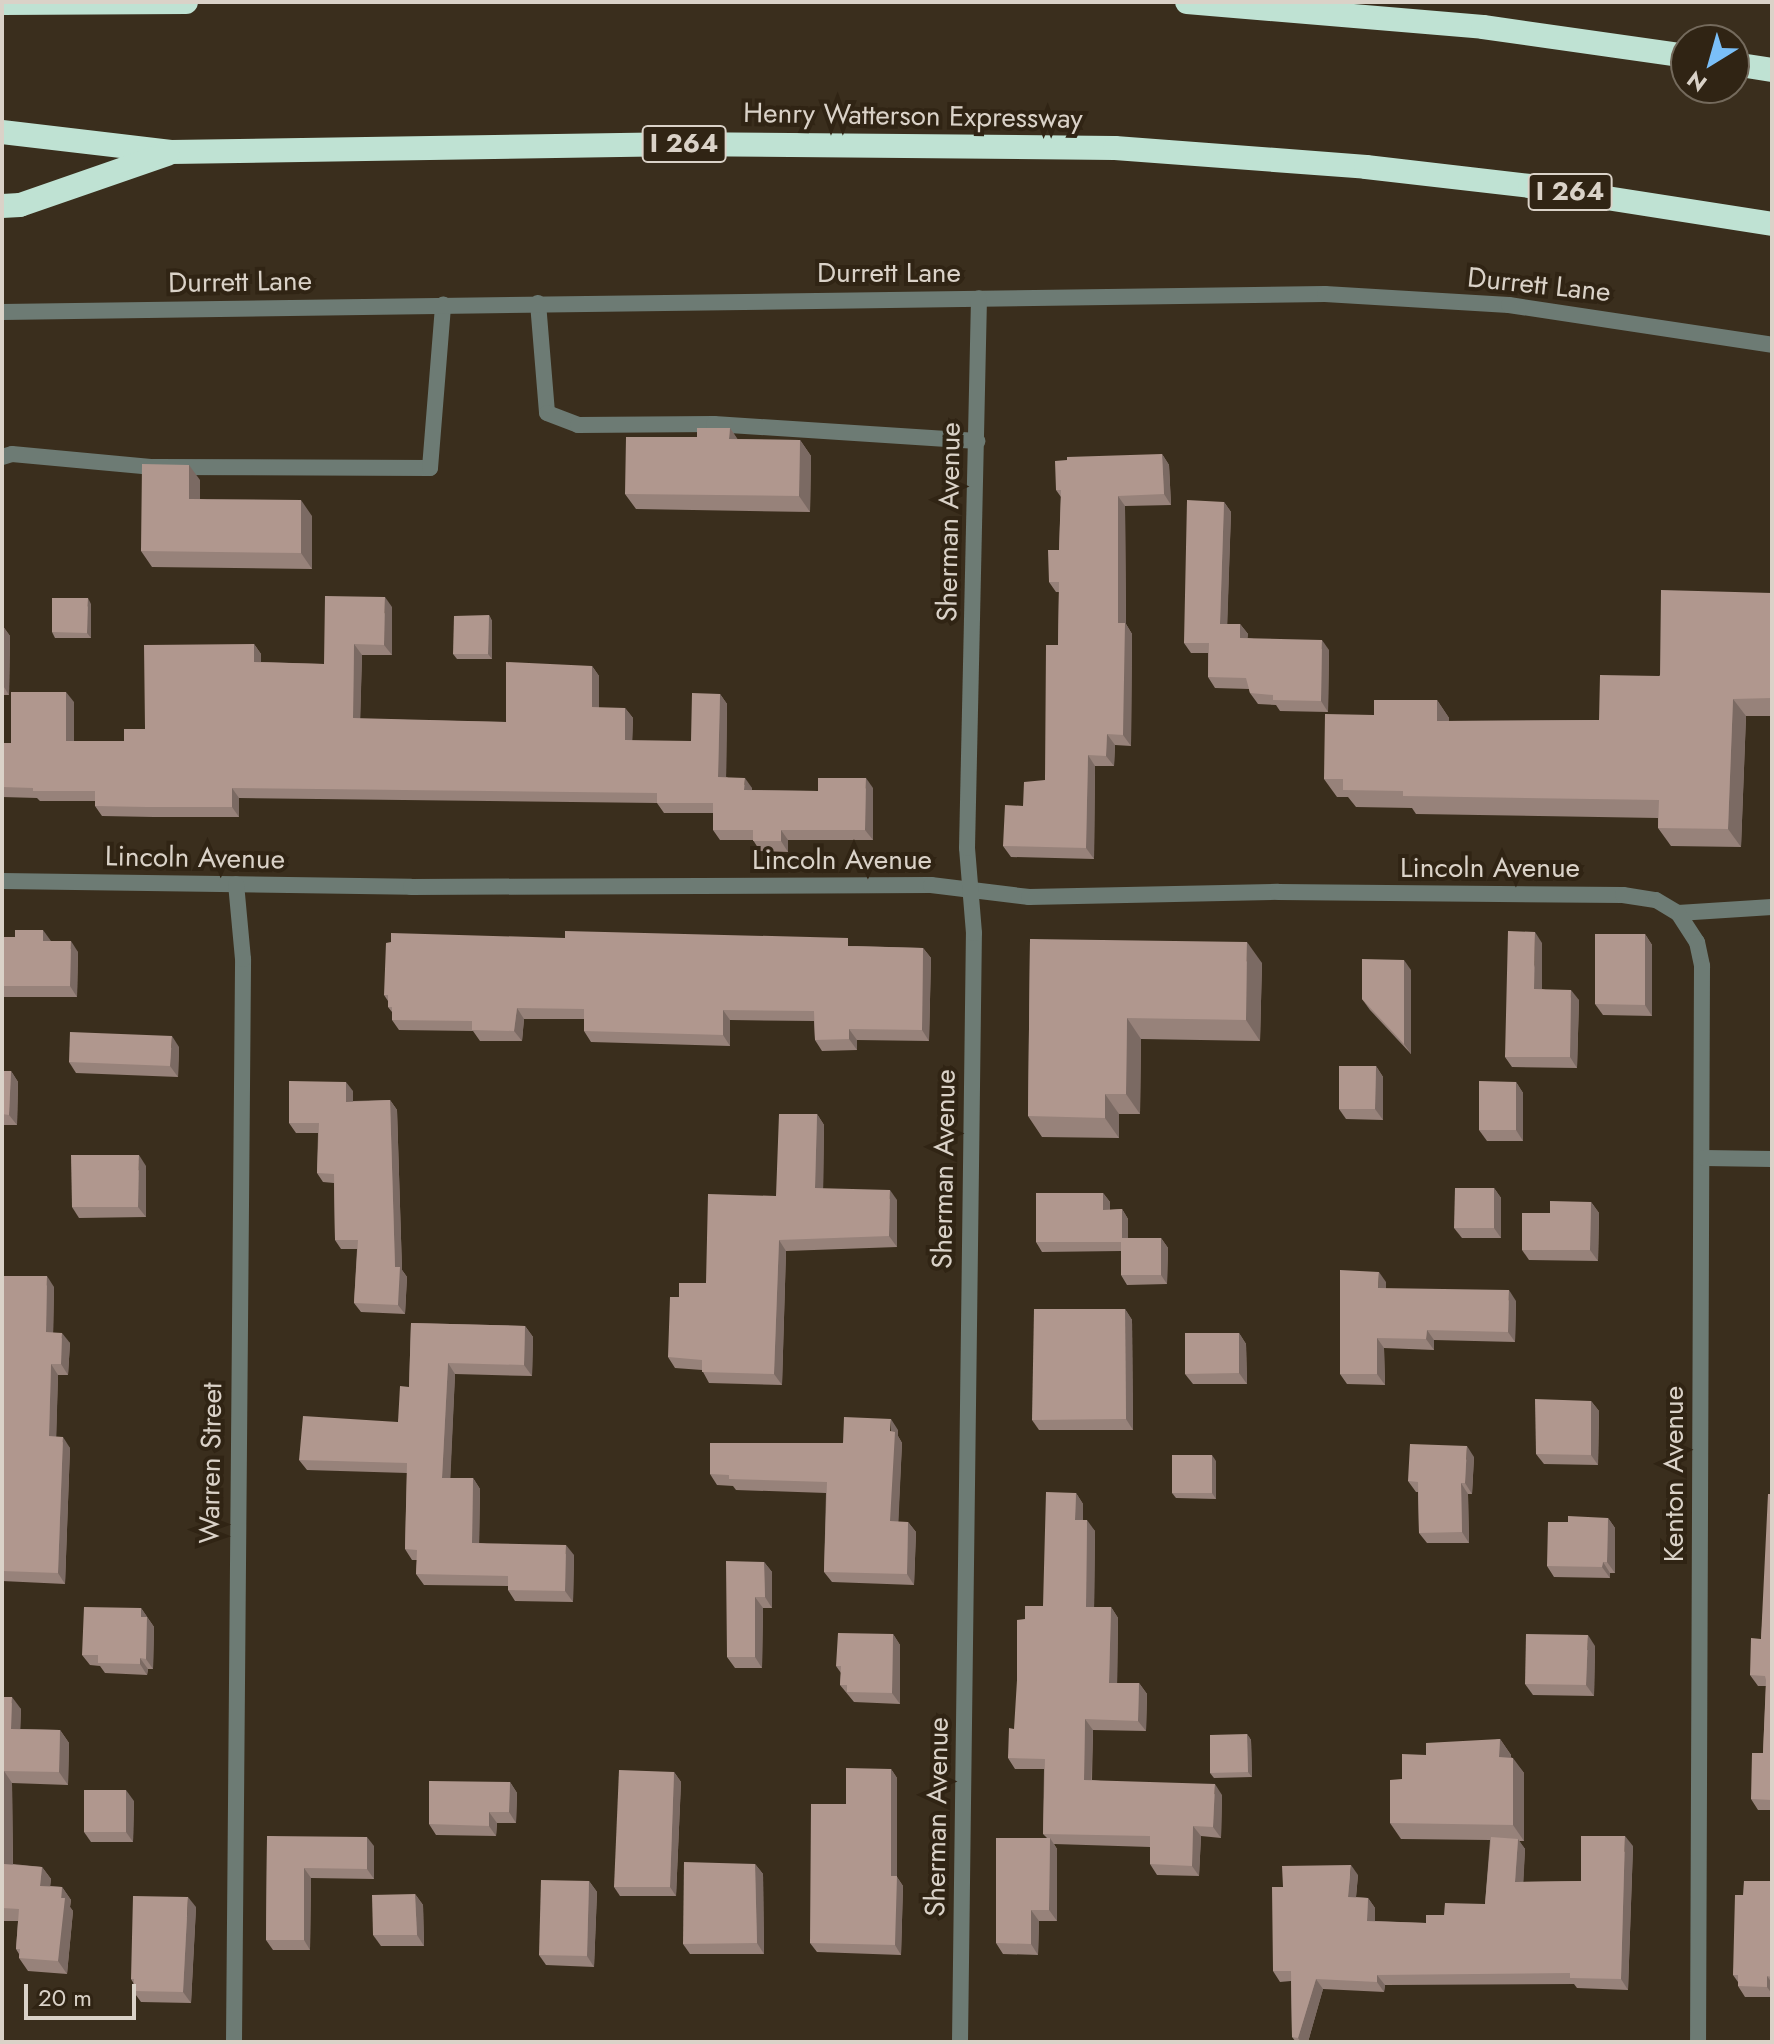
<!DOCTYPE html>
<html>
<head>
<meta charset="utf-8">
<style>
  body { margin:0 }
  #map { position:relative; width:1774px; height:2044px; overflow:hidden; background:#3a2e1d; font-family:Jost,sans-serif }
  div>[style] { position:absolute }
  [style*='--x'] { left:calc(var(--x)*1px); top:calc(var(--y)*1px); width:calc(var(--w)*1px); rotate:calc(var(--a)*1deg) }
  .service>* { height:16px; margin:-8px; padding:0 8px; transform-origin:8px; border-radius:8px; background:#6d7b74 }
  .minor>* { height:16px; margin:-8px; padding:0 8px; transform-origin:8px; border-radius:8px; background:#6d7b74 }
  .motorway>* { height:24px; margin:-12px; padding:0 12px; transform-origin:12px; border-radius:12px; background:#bfe2d3 }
  .wall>* { inset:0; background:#97827a }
  .shaded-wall>* { inset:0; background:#7b6a63 }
  .building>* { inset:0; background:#b0978e }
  span { translate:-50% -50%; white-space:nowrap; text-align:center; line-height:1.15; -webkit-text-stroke:8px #302414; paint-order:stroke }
  .shield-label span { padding:2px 6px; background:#302414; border:2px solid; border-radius:6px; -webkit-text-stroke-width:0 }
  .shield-label { font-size:26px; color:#dad2c8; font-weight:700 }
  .street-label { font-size:28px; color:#dad2c8 }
  .frame { position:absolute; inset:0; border:4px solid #dad2c8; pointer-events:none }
  .north { position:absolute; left:1670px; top:24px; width:80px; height:80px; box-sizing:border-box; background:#302414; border:2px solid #746a5c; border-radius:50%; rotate:217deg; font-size:22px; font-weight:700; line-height:32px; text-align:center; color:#dad2c8 }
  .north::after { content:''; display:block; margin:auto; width:28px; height:36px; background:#7abff8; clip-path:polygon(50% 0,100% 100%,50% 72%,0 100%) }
  .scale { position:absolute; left:24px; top:1984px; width:112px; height:36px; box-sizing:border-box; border:4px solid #dad2c8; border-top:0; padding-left:10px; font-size:24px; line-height:28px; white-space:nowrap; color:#dad2c8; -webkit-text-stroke:6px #302414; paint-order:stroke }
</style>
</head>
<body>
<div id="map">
  <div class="service">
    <i style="--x:538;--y:303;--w:110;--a:85.3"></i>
    <i style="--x:547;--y:413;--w:33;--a:21"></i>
    <i style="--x:578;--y:425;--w:136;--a:-0.4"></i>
    <i style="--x:714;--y:424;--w:264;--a:3.7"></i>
    <i style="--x:2;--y:457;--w:10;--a:-17"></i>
    <i style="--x:12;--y:454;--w:142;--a:5.3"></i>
    <i style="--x:153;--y:467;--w:277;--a:0.2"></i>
    <i style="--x:430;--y:468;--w:164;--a:-85.4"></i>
    <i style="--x:1678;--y:913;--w:94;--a:-3.7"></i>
  </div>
  <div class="minor">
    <i style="--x:2;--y:312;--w:1323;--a:-0.78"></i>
    <i style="--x:1325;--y:294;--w:184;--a:3.4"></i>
    <i style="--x:1509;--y:305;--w:266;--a:8.6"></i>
    <i style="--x:2;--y:881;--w:409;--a:0.8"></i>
    <i style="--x:411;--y:887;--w:520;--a:-0.22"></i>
    <i style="--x:931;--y:885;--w:99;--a:7"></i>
    <i style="--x:1029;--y:897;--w:249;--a:-1.2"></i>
    <i style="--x:1278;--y:892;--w:345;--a:0.5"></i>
    <i style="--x:1623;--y:895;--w:33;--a:9"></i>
    <i style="--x:1656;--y:900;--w:26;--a:31"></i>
    <i style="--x:1678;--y:913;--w:35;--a:57"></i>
    <i style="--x:1697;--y:942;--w:25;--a:78"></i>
    <i style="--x:1702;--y:966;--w:1076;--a:90.21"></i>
    <i style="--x:1704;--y:1158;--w:68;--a:0.8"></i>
    <i style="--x:234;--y:2042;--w:1083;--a:-89.52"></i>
    <i style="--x:243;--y:959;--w:75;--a:-95.3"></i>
    <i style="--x:960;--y:2042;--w:1109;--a:-89.28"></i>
    <i style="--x:974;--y:933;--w:85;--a:-94.7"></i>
    <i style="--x:967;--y:848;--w:550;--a:-88.75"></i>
  </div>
  <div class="motorway">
    <i style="--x:1187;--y:2;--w:297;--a:4.8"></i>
    <i style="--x:1483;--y:27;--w:205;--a:8.1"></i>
    <i style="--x:2;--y:3;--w:184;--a:-0.3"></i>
    <i style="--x:1734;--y:64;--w:38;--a:9"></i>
    <i style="--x:2;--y:132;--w:170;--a:6.7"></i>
    <i style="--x:171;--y:152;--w:497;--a:-0.9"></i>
    <i style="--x:668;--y:144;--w:447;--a:0.5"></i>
    <i style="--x:1115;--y:148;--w:252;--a:4.3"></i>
    <i style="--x:1366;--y:167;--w:165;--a:6.6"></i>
    <i style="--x:1530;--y:186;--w:245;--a:8.9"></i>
    <i style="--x:2;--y:206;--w:18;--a:-3"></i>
    <i style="--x:20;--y:205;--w:156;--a:-19.1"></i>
  </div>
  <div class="wall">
    <i style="clip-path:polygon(730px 428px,737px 439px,800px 440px,811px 456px,810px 512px,636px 509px,625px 494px,697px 437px)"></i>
    <i style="clip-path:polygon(1162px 454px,1169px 465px,1171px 505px,1125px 506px,1126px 624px,1132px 634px,1131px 746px,1115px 745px,1114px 766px,1095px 766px,1094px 859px,1011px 857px,1003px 846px,1023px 806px,1045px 780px,1058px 645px,1059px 592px,1056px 592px,1049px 582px,1059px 550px,1061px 497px,1056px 490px)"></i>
    <i style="clip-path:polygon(200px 480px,200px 499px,312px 516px,312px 569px,152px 567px,141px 551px)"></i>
    <i style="clip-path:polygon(1224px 502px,1231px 512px,1227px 624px,1240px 624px,1248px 634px,1247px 638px,1329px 650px,1328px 712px,1280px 711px,1276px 705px,1258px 704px,1250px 693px,1249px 689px,1215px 688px,1208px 677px,1208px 653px,1191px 653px,1184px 643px)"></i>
    <i style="clip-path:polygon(1772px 593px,1772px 716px,1746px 716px,1741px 847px,1671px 846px,1658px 828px,1658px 818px,1416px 814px,1412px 808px,1356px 807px,1348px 797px,1337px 797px,1324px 779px,1374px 715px,1437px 700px,1449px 718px,1449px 721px,1599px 720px)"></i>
    <i style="clip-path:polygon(91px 604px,91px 638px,55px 638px,52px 632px)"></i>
    <i style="clip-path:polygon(392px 607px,392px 655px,362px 655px,360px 719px,506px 722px,592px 666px,599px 676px,599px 708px,625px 708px,633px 718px,632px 741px,691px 741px,720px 694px,727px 704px,726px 777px,752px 788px,752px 790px,818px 791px,873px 788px,873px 840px,788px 840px,788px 852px,760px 851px,753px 840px,720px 840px,713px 830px,713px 813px,664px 813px,657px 803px,239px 798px,239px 817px,154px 817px,102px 816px,95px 806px,95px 801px,40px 801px,37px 798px,2px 797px,2px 743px,11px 743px,74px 702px,74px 741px,124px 741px,145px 729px,254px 644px,261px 654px,261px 662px,324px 664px)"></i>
    <i style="clip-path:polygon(489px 615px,492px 621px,492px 659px,457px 659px,453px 654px)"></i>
    <i style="clip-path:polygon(2px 625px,10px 636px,9px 695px,2px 695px)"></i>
    <i style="clip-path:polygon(1645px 934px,1652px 945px,1652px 1016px,1603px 1015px,1595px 1004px)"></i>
    <i style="clip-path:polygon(2px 937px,51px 941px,78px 952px,77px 997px,2px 997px)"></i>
    <i style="clip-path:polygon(1030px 939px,1262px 963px,1260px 1041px,1141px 1039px,1140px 1114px,1119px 1114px,1119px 1138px,1042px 1137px,1028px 1116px)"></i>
    <i style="clip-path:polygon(1542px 943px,1542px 989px,1579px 1000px,1577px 1068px,1512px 1067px,1505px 1057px)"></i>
    <i style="clip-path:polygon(855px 946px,923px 948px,931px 958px,929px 1041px,857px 1040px,857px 1050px,822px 1051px,815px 1040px,814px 1021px,730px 1020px,730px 1046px,591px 1042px,584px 1031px,584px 1019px,524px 1019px,522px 1041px,480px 1041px,473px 1031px,399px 1030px,392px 1020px,392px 1012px,388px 1007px,388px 1001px,384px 995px)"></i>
    <i style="clip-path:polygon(1411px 970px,1411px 1054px,1370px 1010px,1362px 999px)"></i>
    <i style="clip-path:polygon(179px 1047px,178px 1077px,76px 1073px,69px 1062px)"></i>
    <i style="clip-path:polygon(1376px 1066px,1383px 1077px,1383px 1120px,1346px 1119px,1339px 1109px)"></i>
    <i style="clip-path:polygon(2px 1071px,11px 1071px,18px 1082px,17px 1125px,2px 1125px)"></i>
    <i style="clip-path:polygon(1516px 1082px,1523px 1093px,1523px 1141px,1487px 1141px,1479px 1130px)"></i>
    <i style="clip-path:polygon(353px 1091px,353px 1101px,390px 1100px,397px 1110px,402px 1270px,407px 1277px,405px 1314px,361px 1312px,354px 1303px,357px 1249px,341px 1249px,335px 1240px,334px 1183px,323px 1182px,317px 1173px,318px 1133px,296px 1133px,289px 1123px)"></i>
    <i style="clip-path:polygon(817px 1114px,824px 1125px,823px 1189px,897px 1200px,897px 1247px,786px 1251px,782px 1385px,709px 1383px,702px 1370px,675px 1368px,668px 1357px,706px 1283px,776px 1196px)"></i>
    <i style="clip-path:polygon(146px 1166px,146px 1217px,79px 1218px,72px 1207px)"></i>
    <i style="clip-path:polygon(1494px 1188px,1501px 1198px,1501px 1238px,1462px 1238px,1454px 1228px)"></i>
    <i style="clip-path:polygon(1103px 1193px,1110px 1202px,1110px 1210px,1122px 1209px,1128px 1219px,1128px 1238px,1161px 1238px,1168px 1248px,1167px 1284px,1127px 1285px,1121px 1275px,1121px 1251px,1042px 1252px,1036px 1242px)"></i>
    <i style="clip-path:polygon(1591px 1202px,1599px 1213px,1598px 1261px,1529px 1260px,1522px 1250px,1550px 1213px)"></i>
    <i style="clip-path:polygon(2px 1276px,54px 1287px,53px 1333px,70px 1343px,68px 1375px,58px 1375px,56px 1437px,70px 1448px,65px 1584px,2px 1581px)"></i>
    <i style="clip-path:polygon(1386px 1282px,1386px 1289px,1516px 1301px,1515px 1342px,1434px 1340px,1434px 1350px,1384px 1348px,1385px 1385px,1347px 1384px,1340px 1374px)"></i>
    <i style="clip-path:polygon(1125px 1309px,1132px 1320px,1133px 1430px,1039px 1430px,1032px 1420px)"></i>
    <i style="clip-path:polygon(411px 1323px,525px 1326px,533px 1337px,532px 1376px,455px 1374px,450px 1478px,473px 1478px,480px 1489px,479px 1543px,574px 1555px,573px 1602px,515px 1601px,508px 1590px,508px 1586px,424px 1585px,416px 1574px,417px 1560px,412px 1560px,405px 1549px,407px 1473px,307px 1470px,299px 1460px,398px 1422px,409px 1387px)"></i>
    <i style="clip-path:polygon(1239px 1333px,1246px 1344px,1247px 1384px,1193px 1384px,1185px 1374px)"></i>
    <i style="clip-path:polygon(1591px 1401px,1599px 1411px,1598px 1465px,1544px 1464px,1536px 1454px)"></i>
    <i style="clip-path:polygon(898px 1430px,898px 1436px,902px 1443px,898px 1522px,908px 1522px,916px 1532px,914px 1585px,832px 1582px,824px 1572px,826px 1493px,736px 1490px,733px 1486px,717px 1485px,710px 1474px)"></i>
    <i style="clip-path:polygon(1474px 1457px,1472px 1494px,1468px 1494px,1469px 1543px,1427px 1543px,1419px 1533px,1418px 1492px,1416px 1492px,1408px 1481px)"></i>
    <i style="clip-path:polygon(1216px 1461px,1216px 1499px,1176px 1498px,1172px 1493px)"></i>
    <i style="clip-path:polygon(1076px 1493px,1083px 1504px,1083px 1520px,1095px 1531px,1094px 1607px,1111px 1607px,1118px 1618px,1117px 1683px,1139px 1683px,1147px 1694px,1146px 1731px,1093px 1730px,1092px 1780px,1222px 1795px,1221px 1838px,1201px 1836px,1199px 1876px,1157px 1875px,1150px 1864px,1150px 1847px,1054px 1844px,1057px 1849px,1057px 1921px,1039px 1921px,1038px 1955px,1003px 1954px,996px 1943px,1047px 1838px,1043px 1834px,1044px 1769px,1015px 1769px,1008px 1758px,1043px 1606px)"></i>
    <i style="clip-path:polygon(1772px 1494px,1772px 1810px,1758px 1810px,1751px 1799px,1763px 1753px,1766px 1686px,1758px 1686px,1750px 1675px,1761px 1639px)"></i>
    <i style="clip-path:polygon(1608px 1518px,1615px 1528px,1615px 1573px,1610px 1573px,1610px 1578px,1554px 1577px,1547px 1566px,1568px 1522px)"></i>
    <i style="clip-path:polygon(764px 1562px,772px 1572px,772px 1608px,763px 1608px,762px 1668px,735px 1668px,727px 1657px)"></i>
    <i style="clip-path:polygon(141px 1608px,154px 1627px,153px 1669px,148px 1669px,147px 1675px,105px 1673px,100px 1666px,90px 1665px,82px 1655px)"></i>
    <i style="clip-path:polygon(893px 1634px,900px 1645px,900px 1704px,854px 1702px,840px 1685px,841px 1673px,836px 1666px)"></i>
    <i style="clip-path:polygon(1595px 1646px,1594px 1696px,1533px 1695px,1525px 1684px)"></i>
    <i style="clip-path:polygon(2px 1697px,21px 1709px,20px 1729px,60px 1730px,69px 1743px,68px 1785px,12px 1783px,13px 1864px,42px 1867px,51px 1879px,50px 1886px,62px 1887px,71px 1900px,70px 1907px,73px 1911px,67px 1974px,28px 1971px,19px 1958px,19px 1954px,16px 1949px,18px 1921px,2px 1921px)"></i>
    <i style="clip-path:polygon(1247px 1734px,1251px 1740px,1252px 1777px,1214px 1778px,1210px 1773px)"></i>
    <i style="clip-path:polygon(1500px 1739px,1511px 1755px,1511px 1757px,1524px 1773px,1524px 1841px,1519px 1841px,1525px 1849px,1523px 1882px,1581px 1881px,1633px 1846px,1628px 1990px,1577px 1988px,1574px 1984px,1385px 1985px,1384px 1992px,1323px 1989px,1308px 2042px,1296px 2042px,1292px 2037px,1291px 1981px,1280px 1982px,1273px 1971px,1283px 1887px,1358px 1875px,1356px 1897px,1368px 1898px,1375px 1908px,1375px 1921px,1426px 1923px,1444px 1915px,1485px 1904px,1490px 1840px,1401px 1839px,1390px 1823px,1402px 1779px,1426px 1755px)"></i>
    <i style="clip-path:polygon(891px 1769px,897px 1778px,897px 1877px,903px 1886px,901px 1955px,817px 1952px,810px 1943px,846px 1804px)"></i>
    <i style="clip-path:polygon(674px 1772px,681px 1782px,676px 1896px,620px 1896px,614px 1887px)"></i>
    <i style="clip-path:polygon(510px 1782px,517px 1793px,516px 1823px,497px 1823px,496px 1836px,436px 1835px,429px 1824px)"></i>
    <i style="clip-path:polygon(134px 1801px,133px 1842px,91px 1842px,84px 1832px)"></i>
    <i style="clip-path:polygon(267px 1836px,374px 1846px,374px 1879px,311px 1878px,310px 1950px,273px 1950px,266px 1940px)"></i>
    <i style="clip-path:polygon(755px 1864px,763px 1874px,764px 1954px,690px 1954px,683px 1944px)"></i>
    <i style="clip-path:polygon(589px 1881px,597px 1892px,594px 1967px,546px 1965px,539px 1955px)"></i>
    <i style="clip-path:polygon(1772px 1881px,1772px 1997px,1745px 1997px,1738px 1986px,1738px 1982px,1733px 1975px,1743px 1895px)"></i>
    <i style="clip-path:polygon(415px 1894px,423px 1905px,424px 1946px,381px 1946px,373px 1935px)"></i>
    <i style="clip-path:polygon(196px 1907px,191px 2003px,141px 2002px,133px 1991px,134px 1984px,131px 1979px)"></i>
  </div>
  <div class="shaded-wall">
    <i style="clip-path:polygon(730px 428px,741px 444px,729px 439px)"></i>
    <i style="clip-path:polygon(800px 440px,811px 456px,810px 512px,799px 496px)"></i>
    <i style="clip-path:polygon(1162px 454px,1169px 465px,1171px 505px,1164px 494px)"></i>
    <i style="clip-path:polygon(189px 465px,200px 480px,200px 515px,189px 499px)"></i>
    <i style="clip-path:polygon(1118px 496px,1125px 506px,1126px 624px,1132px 634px,1131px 746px,1123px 735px,1118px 623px)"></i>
    <i style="clip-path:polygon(301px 500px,312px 516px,312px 569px,301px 553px)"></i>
    <i style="clip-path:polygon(1224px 502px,1231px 512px,1227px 634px,1220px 624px)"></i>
    <i style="clip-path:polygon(385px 597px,392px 607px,392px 655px,384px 645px)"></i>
    <i style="clip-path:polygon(88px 598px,91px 604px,91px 638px,87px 633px)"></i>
    <i style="clip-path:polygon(489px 615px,492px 621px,492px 659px,488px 654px)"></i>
    <i style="clip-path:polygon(1240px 624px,1248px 634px,1247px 649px,1240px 638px)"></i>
    <i style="clip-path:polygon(2px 625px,10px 636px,9px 695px,2px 684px)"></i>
    <i style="clip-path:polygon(1322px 640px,1329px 650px,1328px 712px,1321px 701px)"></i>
    <i style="clip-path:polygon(254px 644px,261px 654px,261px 672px,254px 662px)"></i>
    <i style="clip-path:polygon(354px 644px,362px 655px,360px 729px,353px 718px)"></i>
    <i style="clip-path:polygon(592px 666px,599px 676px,599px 718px,592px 707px)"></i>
    <i style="clip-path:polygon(66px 692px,74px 702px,74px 752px,66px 741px)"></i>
    <i style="clip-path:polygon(720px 694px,727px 704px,726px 787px,718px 777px)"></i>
    <i style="clip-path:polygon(1733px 699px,1746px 716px,1741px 847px,1728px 829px)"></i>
    <i style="clip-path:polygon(1437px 700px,1449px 718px,1449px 739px,1437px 721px)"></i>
    <i style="clip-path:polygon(625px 708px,633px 718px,632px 751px,625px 740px)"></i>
    <i style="clip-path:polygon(1107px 734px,1115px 745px,1114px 766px,1106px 756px)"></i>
    <i style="clip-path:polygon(1088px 755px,1095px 766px,1094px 859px,1086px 848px)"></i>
    <i style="clip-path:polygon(745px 778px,752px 788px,751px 801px,744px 790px)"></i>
    <i style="clip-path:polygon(866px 778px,873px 788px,873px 840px,865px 830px)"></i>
    <i style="clip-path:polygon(232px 788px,239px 798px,239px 817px,232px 807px)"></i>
    <i style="clip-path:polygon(781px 830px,788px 840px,788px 852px,781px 841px)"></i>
    <i style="clip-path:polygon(43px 930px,51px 941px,43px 941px)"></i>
    <i style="clip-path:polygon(1535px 932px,1542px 943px,1542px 999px,1534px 989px)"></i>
    <i style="clip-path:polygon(1645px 934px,1652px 945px,1652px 1016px,1645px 1005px)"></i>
    <i style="clip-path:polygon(71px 941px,78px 952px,77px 997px,70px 986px)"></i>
    <i style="clip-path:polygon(1247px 942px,1262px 963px,1260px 1041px,1246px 1020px)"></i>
    <i style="clip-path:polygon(923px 948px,931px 958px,929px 1041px,922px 1030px)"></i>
    <i style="clip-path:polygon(1404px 960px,1411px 970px,1411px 1054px,1404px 1044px)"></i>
    <i style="clip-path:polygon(1571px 990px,1579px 1000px,1577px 1068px,1570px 1057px)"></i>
    <i style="clip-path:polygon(517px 1008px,524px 1019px,522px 1041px,514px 1031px)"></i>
    <i style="clip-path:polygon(723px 1010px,730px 1020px,730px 1046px,723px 1035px)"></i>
    <i style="clip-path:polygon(1127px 1018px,1141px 1039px,1140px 1114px,1126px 1094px)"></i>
    <i style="clip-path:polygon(849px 1029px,857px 1040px,857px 1050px,849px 1039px)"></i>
    <i style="clip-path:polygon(172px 1036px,179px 1047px,178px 1077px,170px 1066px)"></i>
    <i style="clip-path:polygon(1376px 1066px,1383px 1077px,1383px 1120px,1375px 1109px)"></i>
    <i style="clip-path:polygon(11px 1071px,18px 1082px,17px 1125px,9px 1115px)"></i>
    <i style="clip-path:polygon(346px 1082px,353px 1091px,353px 1111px,346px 1102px)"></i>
    <i style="clip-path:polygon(1516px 1082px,1523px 1093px,1523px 1141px,1516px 1130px)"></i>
    <i style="clip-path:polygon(1105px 1094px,1119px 1114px,1119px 1138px,1105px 1118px)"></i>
    <i style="clip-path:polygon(390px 1100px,397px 1110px,402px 1270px,407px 1277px,405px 1314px,398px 1305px,395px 1267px)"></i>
    <i style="clip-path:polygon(817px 1114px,824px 1125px,823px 1199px,815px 1188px)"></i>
    <i style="clip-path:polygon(139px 1155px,146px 1166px,146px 1217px,138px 1207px)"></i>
    <i style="clip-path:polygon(1494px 1188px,1501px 1198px,1501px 1238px,1494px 1228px)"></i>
    <i style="clip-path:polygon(890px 1190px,897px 1200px,897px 1247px,889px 1236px)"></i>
    <i style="clip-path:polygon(1103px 1193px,1110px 1202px,1110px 1219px,1103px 1210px)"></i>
    <i style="clip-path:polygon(1591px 1202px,1599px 1213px,1598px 1261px,1590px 1250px)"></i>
    <i style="clip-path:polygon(1122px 1209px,1128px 1219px,1128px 1247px,1122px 1238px)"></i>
    <i style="clip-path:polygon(1161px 1238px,1168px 1248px,1167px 1284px,1161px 1275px)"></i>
    <i style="clip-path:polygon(779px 1240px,786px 1251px,782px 1385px,774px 1374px)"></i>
    <i style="clip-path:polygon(1379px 1272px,1386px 1282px,1386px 1299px,1378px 1288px)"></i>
    <i style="clip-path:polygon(47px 1276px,54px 1287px,53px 1343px,46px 1332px)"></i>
    <i style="clip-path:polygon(1509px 1290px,1516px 1301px,1515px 1342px,1508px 1332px)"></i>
    <i style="clip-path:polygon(1125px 1309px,1132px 1320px,1133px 1430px,1126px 1419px)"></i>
    <i style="clip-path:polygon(525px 1326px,533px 1337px,532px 1376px,524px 1365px)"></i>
    <i style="clip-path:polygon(1427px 1330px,1434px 1340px,1434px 1350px,1426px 1339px)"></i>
    <i style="clip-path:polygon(62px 1333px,70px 1343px,68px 1375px,61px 1364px)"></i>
    <i style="clip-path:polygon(1239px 1333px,1246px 1344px,1247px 1384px,1239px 1373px)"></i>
    <i style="clip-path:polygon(1377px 1338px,1384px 1348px,1385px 1385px,1377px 1374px)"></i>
    <i style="clip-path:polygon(448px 1363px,455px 1374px,450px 1488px,442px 1478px)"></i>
    <i style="clip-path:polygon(51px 1364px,58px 1375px,56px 1447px,49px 1436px)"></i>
    <i style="clip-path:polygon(1591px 1401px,1599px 1411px,1598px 1465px,1591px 1455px)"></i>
    <i style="clip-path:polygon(891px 1419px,898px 1430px,898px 1436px,902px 1443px,898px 1532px,890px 1521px)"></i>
    <i style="clip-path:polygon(63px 1437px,70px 1448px,65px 1584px,58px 1573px)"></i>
    <i style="clip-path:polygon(1467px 1446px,1474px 1457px,1472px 1494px,1465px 1483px)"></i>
    <i style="clip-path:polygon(1212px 1455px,1216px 1461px,1216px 1499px,1212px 1493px)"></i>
    <i style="clip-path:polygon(473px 1478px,480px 1489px,479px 1554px,472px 1543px)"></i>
    <i style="clip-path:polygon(1461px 1483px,1468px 1494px,1469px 1543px,1462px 1532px)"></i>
    <i style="clip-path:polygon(1076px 1493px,1083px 1504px,1083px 1531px,1075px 1520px)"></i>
    <i style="clip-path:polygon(1608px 1518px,1615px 1528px,1615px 1573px,1607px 1562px)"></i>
    <i style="clip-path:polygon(1087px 1520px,1095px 1531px,1094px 1618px,1086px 1607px)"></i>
    <i style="clip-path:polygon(908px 1522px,916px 1532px,914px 1585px,907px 1574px)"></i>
    <i style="clip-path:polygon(566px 1545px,574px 1555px,573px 1602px,565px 1591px)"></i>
    <i style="clip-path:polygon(764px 1562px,772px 1572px,772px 1608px,765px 1597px)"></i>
    <i style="clip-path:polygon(1603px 1562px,1610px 1573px,1610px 1578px,1602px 1567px)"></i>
    <i style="clip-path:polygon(755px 1597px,763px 1608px,762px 1668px,755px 1657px)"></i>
    <i style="clip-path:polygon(1111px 1607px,1118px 1618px,1117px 1694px,1109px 1683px)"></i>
    <i style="clip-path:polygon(141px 1608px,154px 1627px,153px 1669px,146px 1659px,141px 1617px)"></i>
    <i style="clip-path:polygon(893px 1634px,900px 1645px,900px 1704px,892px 1693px)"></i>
    <i style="clip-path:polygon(1588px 1635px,1595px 1646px,1594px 1696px,1586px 1685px)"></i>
    <i style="clip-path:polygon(140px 1658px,148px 1669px,147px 1675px,140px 1664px)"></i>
    <i style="clip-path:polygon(1139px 1683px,1147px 1694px,1146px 1731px,1138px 1721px)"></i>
    <i style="clip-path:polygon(12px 1697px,21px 1709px,20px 1742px,11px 1729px)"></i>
    <i style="clip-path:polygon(1085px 1719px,1093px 1730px,1091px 1791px,1084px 1780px)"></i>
    <i style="clip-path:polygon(60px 1730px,69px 1743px,68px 1785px,59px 1772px)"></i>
    <i style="clip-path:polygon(1247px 1734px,1251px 1740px,1252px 1777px,1248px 1772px)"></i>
    <i style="clip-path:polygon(1500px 1739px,1511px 1755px,1510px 1773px,1499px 1757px)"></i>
    <i style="clip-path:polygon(1513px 1758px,1524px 1773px,1524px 1841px,1513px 1825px)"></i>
    <i style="clip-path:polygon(891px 1769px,897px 1778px,897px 1877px,903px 1886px,901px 1955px,895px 1945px,891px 1876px)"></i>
    <i style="clip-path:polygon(4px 1771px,12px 1783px,13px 1876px,4px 1864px)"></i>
    <i style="clip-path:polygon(674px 1772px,681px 1782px,676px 1896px,670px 1887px)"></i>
    <i style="clip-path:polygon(510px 1782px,517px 1793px,516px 1823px,509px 1812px)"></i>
    <i style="clip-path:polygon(1215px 1784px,1222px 1795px,1221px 1838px,1213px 1827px)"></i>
    <i style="clip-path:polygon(126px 1790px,134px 1801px,133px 1842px,126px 1832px)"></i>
    <i style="clip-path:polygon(489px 1812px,497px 1823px,496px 1836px,489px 1826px)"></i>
    <i style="clip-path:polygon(1193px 1826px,1201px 1836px,1199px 1876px,1192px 1866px)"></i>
    <i style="clip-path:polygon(1625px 1836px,1633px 1846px,1628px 1990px,1621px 1979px)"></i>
    <i style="clip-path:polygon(367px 1837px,374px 1846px,374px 1879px,367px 1869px)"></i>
    <i style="clip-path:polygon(1050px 1838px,1057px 1849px,1057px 1921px,1049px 1910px)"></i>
    <i style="clip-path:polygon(1518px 1839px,1525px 1849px,1523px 1892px,1515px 1882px)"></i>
    <i style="clip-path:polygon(755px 1864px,763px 1874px,764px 1954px,757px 1943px)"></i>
    <i style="clip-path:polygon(1351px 1865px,1358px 1875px,1355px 1908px,1348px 1897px)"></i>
    <i style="clip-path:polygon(42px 1867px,51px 1879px,49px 1898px,40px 1886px)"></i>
    <i style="clip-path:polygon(304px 1868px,311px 1878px,310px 1950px,304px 1940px)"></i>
    <i style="clip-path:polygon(589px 1881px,597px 1892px,594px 1967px,587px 1956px)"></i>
    <i style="clip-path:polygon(62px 1887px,71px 1900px,70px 1907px,73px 1911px,67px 1974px,58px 1961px)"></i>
    <i style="clip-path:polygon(415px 1894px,423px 1905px,424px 1946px,417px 1935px)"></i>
    <i style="clip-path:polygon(188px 1897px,196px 1907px,191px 2003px,183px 1992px)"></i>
    <i style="clip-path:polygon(1368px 1898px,1375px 1908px,1375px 1931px,1367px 1921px)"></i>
    <i style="clip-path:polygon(1031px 1910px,1039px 1921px,1038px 1955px,1031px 1944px)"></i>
    <i style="clip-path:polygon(1377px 1975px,1385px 1985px,1384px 1992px,1377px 1982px)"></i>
    <i style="clip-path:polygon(1767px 1976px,1772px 1983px,1772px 1994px,1767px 1987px)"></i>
    <i style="clip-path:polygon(1316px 1979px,1323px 1989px,1308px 2042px,1301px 2042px,1298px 2038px)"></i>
  </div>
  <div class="building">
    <i style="clip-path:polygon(697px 428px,730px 428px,729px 439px,800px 440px,799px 496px,625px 494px,626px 437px,697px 437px)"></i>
    <i style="clip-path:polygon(1162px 454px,1164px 494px,1118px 496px,1118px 623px,1125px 623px,1123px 735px,1107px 734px,1106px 756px,1088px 755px,1086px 848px,1003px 846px,1005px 805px,1023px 806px,1024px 782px,1045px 780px,1046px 645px,1058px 645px,1059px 582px,1049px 582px,1048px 550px,1059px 550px,1061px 490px,1056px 490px,1055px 461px,1067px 460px,1067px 457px)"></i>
    <i style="clip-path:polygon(142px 464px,189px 465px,189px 499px,301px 500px,301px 553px,141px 551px)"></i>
    <i style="clip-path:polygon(1187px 500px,1224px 502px,1220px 624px,1240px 624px,1240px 638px,1322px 640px,1321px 701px,1273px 700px,1273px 695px,1250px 693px,1246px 678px,1208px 677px,1209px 643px,1184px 643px)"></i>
    <i style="clip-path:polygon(1661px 590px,1772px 593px,1772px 698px,1733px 699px,1728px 829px,1658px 828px,1659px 800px,1403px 796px,1403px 791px,1343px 790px,1343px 779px,1324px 779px,1325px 714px,1374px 715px,1374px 700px,1437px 700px,1437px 721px,1599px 720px,1600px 675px,1660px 676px)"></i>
    <i style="clip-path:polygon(325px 596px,385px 597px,384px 645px,354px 644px,353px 718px,506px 722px,506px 662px,592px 666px,592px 707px,625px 708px,625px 740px,691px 741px,692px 693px,720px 694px,718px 777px,745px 778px,744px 790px,818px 791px,818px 778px,866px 778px,865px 830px,781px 830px,781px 841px,753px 841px,753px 830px,713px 830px,713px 803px,657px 803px,657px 793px,232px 788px,232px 807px,147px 807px,95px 806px,95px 791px,33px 791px,33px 788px,2px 787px,2px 743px,11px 743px,11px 692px,66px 692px,66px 741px,124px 741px,124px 729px,145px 729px,144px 645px,254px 644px,254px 662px,324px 664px)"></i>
    <i style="clip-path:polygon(52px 598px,88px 598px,87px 633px,52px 632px)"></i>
    <i style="clip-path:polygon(489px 615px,488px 654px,453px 654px,454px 616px)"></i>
    <i style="clip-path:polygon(15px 930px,43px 930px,43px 941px,71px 941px,70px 986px,2px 986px,2px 937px,15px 937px)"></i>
    <i style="clip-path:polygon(565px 931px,848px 938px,848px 946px,923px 948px,922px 1030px,849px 1029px,849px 1039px,815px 1040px,814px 1011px,723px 1010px,723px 1035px,584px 1031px,584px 1009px,517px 1008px,514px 1031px,472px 1030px,472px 1021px,392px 1020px,392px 1007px,388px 1007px,388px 995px,384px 995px,386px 943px,391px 942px,391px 933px,565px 938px)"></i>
    <i style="clip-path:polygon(1508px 931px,1535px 932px,1534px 989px,1571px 990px,1570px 1057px,1505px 1057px)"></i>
    <i style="clip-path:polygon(1595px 934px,1645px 934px,1645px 1005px,1595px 1004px)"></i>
    <i style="clip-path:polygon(1030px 939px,1247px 942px,1246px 1020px,1127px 1018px,1126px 1094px,1105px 1094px,1105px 1118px,1028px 1116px)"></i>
    <i style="clip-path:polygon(1362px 959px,1404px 960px,1404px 1044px,1362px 999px)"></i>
    <i style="clip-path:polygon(70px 1032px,172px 1036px,170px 1066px,69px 1062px)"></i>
    <i style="clip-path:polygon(1339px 1066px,1376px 1066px,1375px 1109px,1339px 1109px)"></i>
    <i style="clip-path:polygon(2px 1071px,11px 1071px,9px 1115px,2px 1114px)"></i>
    <i style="clip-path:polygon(289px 1081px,346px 1082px,346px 1102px,390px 1100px,395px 1267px,400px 1267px,398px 1305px,354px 1303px,358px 1240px,335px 1240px,334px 1174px,317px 1173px,319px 1123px,289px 1123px)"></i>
    <i style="clip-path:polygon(1479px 1081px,1516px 1082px,1516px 1130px,1479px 1130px)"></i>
    <i style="clip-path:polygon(779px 1114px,817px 1114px,815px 1188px,890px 1190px,889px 1236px,779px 1240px,774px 1374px,702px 1372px,702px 1360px,668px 1357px,670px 1297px,679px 1297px,679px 1283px,706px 1283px,708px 1194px,776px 1196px)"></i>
    <i style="clip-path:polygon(71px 1155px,139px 1155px,138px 1207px,72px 1207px)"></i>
    <i style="clip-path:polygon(1455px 1188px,1494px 1188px,1494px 1228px,1454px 1228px)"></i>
    <i style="clip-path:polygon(1036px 1193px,1103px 1193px,1103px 1210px,1122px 1209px,1122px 1238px,1161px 1238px,1161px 1275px,1121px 1275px,1121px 1242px,1036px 1242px)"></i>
    <i style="clip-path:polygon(1550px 1201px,1591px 1202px,1590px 1250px,1522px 1250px,1522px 1213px,1550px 1213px)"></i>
    <i style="clip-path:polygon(1340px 1270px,1379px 1272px,1378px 1288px,1509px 1290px,1508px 1332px,1427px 1330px,1426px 1339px,1377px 1338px,1377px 1374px,1340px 1374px)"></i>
    <i style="clip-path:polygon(2px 1276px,47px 1276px,46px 1332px,62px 1333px,61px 1364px,51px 1364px,49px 1436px,63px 1437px,58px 1573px,2px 1571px)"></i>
    <i style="clip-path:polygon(1034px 1309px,1125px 1309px,1126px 1419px,1032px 1420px)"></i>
    <i style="clip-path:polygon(411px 1323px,525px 1326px,524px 1365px,448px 1363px,442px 1478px,473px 1478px,472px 1543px,566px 1545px,565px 1591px,508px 1590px,508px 1576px,416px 1574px,417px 1550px,405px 1549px,407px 1463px,299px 1460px,303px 1416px,398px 1422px,400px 1386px,409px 1387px)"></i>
    <i style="clip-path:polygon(1185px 1333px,1239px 1333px,1239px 1373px,1185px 1374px)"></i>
    <i style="clip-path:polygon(1535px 1399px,1591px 1401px,1591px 1455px,1536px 1454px)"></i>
    <i style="clip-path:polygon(844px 1417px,891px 1419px,890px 1431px,895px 1432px,890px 1521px,908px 1522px,907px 1574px,824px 1572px,827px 1482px,729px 1479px,729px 1475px,710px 1474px,710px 1443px,843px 1443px)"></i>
    <i style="clip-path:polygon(1410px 1444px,1467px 1446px,1465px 1483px,1461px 1483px,1462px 1532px,1419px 1533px,1418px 1482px,1408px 1481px)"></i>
    <i style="clip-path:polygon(1172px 1455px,1212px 1455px,1212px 1493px,1172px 1493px)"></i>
    <i style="clip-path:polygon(1046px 1492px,1076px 1493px,1075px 1520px,1087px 1520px,1086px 1607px,1111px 1607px,1109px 1683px,1139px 1683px,1138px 1721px,1085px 1719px,1084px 1780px,1215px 1784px,1213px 1827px,1193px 1826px,1192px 1866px,1150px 1864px,1150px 1836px,1043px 1834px,1045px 1759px,1008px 1758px,1009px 1728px,1014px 1729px,1017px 1680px,1017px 1620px,1025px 1619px,1025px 1606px,1043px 1606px)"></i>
    <i style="clip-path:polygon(1768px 1494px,1772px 1494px,1772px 1800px,1751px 1799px,1752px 1753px,1763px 1753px,1766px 1680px,1765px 1676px,1750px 1675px,1751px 1638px,1761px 1639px)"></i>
    <i style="clip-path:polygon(1568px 1516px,1608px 1518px,1607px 1562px,1603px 1562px,1602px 1567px,1547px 1566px,1548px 1522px,1568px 1522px)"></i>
    <i style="clip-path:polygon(726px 1561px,764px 1562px,765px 1597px,755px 1597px,755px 1657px,727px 1657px)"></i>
    <i style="clip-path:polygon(84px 1607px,141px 1608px,141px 1617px,147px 1617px,146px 1659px,140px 1658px,140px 1664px,98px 1663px,98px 1655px,82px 1655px)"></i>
    <i style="clip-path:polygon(838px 1633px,893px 1634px,892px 1693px,847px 1692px,847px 1685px,840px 1685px,841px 1666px,836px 1666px)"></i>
    <i style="clip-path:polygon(1526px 1634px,1588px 1635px,1586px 1685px,1525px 1684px)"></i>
    <i style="clip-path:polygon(2px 1697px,12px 1697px,11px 1729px,60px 1730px,59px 1772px,4px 1771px,4px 1864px,42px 1867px,40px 1886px,62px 1887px,61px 1898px,65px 1898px,58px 1961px,19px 1958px,20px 1949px,16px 1949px,19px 1909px,2px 1908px)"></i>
    <i style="clip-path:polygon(1247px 1734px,1248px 1772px,1210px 1773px,1210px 1735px)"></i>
    <i style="clip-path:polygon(1500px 1739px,1499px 1757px,1513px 1758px,1513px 1825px,1390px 1823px,1390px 1780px,1402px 1779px,1402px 1754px,1426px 1755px,1426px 1743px)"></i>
    <i style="clip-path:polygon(846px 1768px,891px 1769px,891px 1876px,897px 1876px,895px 1945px,810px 1943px,811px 1804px,846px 1804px)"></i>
    <i style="clip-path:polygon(619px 1770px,674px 1772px,670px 1887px,614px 1887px)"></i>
    <i style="clip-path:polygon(429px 1781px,510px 1782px,509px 1812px,489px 1812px,489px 1826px,429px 1824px)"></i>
    <i style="clip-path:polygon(84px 1790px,126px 1790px,126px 1832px,84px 1832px)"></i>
    <i style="clip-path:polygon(267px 1836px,367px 1837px,367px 1869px,304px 1868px,304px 1940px,266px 1940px)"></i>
    <i style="clip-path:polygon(1581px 1836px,1625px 1836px,1621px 1979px,1570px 1978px,1570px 1973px,1377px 1975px,1377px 1982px,1316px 1979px,1298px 2038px,1292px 2037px,1291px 1971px,1273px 1971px,1272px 1887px,1283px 1887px,1282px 1866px,1351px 1865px,1348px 1897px,1368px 1898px,1367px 1921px,1426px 1923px,1426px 1915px,1444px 1915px,1445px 1903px,1485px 1904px,1491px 1837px,1518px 1839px,1515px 1882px,1581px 1881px)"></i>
    <i style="clip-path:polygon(996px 1838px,1050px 1838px,1049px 1910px,1031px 1910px,1031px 1944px,996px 1943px)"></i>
    <i style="clip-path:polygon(684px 1862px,755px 1864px,757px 1943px,683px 1944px)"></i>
    <i style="clip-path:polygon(541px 1880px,589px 1881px,587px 1956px,539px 1955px)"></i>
    <i style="clip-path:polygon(1744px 1881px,1772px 1881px,1772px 1977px,1767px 1976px,1767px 1987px,1738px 1986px,1738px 1975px,1733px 1975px,1735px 1895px,1743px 1895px)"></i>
    <i style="clip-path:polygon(415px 1894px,417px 1935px,373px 1935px,372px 1895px)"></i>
    <i style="clip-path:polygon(133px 1896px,188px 1897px,183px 1992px,133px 1991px,134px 1979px,131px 1979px)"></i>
  </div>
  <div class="shield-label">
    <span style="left:684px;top:144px">I 264</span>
    <span style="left:1570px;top:192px">I 264</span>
  </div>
  <div class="street-label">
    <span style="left:913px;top:116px;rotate:1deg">Henry Watterson Expressway</span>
    <span style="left:889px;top:273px">Durrett Lane</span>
    <span style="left:240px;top:282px;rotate:-1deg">Durrett Lane</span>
    <span style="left:1539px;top:285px;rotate:6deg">Durrett Lane</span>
    <span style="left:949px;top:522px;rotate:-89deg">Sherman Avenue</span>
    <span style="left:195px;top:858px;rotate:1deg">Lincoln Avenue</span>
    <span style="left:842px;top:860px">Lincoln Avenue</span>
    <span style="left:1490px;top:868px">Lincoln Avenue</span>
    <span style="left:944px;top:1169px;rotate:-89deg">Sherman Avenue</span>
    <span style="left:211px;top:1463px;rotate:-89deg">Warren Street</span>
    <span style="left:1674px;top:1474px;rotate:-90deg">Kenton Avenue</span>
    <span style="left:937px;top:1817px;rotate:-89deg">Sherman Avenue</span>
  </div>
  <div class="frame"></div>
  <div class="north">N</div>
  <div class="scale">20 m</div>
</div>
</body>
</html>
